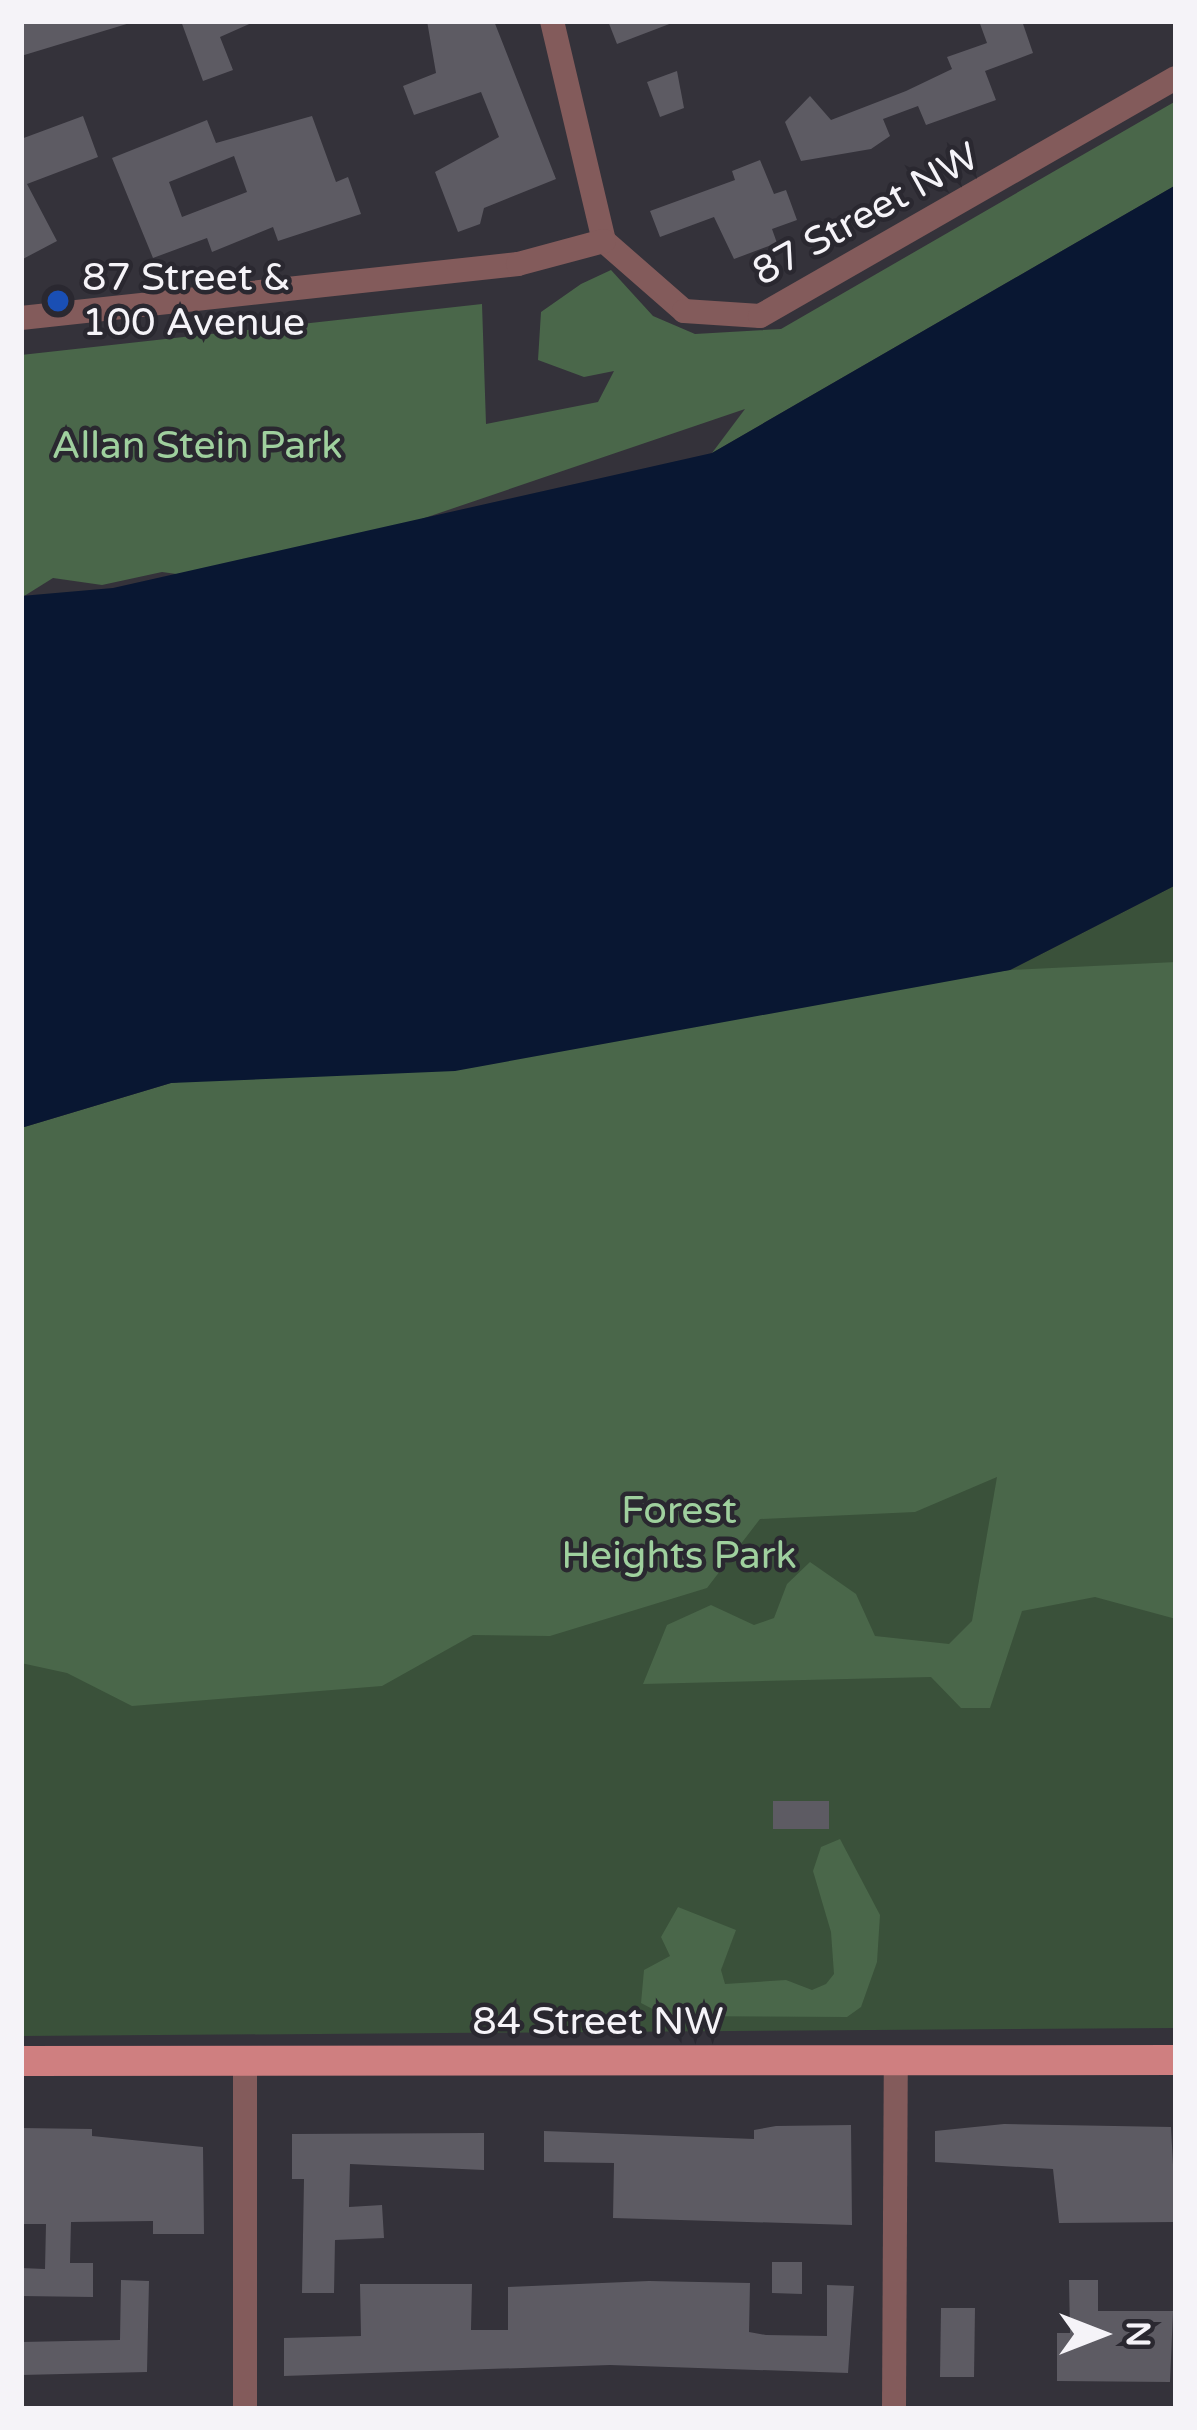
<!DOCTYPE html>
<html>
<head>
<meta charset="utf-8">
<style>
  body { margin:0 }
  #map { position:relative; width:1197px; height:2430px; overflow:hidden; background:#34323a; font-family:"Varela Round",sans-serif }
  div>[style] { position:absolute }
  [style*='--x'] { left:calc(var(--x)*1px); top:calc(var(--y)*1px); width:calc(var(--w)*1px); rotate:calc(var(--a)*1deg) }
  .green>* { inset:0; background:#3a513a }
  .forest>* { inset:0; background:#4a674a }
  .water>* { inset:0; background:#091732 }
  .building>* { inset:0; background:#5d5b63 }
  .minor>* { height:24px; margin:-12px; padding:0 12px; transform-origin:12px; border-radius:12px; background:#835b5b }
  .major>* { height:30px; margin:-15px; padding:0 15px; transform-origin:15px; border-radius:15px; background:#cf7f80 }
  .dots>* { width:33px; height:33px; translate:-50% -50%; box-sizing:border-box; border:6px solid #2a2830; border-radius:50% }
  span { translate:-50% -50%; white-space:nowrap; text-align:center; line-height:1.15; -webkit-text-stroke:9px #2a2830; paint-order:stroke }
  .street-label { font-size:39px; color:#f5f3f8 }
  .poi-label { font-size:39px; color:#f5f3f8 }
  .left { translate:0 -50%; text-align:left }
  .park-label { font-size:39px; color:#9fd09e }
  .frame { position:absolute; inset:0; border:24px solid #f5f3f8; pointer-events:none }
  .north { position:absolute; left:1041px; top:2274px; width:120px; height:120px; -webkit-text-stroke:9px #2a2830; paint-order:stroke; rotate:90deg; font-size:33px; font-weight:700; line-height:48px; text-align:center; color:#f5f3f8 }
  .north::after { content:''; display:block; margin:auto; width:42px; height:54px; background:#f5f3f8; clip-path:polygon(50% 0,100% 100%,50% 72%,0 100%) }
</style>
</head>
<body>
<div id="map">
  <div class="green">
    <i style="clip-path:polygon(1176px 885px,1176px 2028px,21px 2036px,21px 1128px,1010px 970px)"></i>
  </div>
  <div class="forest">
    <i style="clip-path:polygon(1176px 101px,1176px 185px,712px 453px,745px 409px,354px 542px,191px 576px,162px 572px,102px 585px,53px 578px,21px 598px,21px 355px,482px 304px,486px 424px,598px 402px,614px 371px,584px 377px,538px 360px,541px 312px,581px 284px,611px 270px,653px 316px,695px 334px,781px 329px)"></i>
    <i style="clip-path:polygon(1176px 962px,1176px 1619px,1095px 1597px,1022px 1611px,990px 1708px,961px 1708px,931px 1677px,643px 1684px,667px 1625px,711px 1605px,754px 1625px,774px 1618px,787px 1584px,810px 1562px,856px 1594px,875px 1636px,949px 1644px,972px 1621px,997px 1477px,915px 1512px,760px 1519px,707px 1588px,550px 1636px,473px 1635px,382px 1686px,132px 1706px,67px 1673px,21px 1663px,21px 1128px,171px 1083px,1010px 970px)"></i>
    <i style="clip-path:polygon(840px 1839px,880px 1915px,877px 1962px,861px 2007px,847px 2017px,666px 2016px,641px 2003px,644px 1970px,670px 1956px,661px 1937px,678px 1907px,736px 1930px,721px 1970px,725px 1984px,786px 1980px,812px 1990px,826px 1984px,834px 1974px,831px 1932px,813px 1871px,821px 1847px)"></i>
  </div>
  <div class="water">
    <i style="clip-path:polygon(1176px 185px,1176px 885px,1010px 970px,455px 1071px,171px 1083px,21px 1128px,21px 596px,113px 588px,712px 453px)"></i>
  </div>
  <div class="building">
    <i style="clip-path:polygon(21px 21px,129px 21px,130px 23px,21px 56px)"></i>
    <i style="clip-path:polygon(181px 21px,256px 21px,220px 37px,233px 70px,203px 81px)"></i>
    <i style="clip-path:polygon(427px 21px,494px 21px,556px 179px,484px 208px,480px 224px,458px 232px,435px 172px,499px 137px,481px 92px,414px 115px,403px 86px,436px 73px)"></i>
    <i style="clip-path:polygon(608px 21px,671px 21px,672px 23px,617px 44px)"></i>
    <i style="clip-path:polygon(979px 21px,1022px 21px,1033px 53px,985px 71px,996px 100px,926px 125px,918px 106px,883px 119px,890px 136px,871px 149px,801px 161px,785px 122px,810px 96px,831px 120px,906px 91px,952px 69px,947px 57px,987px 43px)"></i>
    <i style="clip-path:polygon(677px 71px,684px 108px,660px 117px,647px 82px)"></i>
    <i style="clip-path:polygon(83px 116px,98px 157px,27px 184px,57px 241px,21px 260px,21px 139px)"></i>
    <i style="clip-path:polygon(evenodd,312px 116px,336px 182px,348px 177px,361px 214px,278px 241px,273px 227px,212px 252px,207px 238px,153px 258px,112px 158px,207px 120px,216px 143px,312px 116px,234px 156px,247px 192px,182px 217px,169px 182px,234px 156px)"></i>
    <i style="clip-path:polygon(760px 160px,774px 194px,786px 190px,797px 220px,772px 229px,777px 243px,734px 259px,714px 217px,660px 237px,650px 211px,735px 180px,732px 171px)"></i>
    <i style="clip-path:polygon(773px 1801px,829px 1801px,829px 1829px,773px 1829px)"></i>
    <i style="clip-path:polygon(1004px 2124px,1171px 2127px,1176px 2222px,1059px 2223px,1053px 2169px,935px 2162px,935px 2131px)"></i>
    <i style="clip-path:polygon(851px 2125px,852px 2225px,613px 2218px,614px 2163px,544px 2162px,544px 2131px,754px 2139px,754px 2130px,776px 2126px)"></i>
    <i style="clip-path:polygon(21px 2128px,92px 2129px,92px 2136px,203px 2147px,204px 2234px,153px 2234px,153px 2221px,71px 2222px,70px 2263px,93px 2263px,93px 2297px,21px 2296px,21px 2268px,45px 2269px,46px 2224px,21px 2224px)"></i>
    <i style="clip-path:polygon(484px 2133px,484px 2170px,350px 2164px,349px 2207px,382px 2205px,384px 2238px,335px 2240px,334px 2293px,302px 2293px,304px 2179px,292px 2179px,292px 2134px)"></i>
    <i style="clip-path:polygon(772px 2262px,802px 2262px,802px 2294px,772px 2293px)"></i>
    <i style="clip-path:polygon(121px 2280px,149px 2281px,147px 2372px,21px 2375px,21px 2342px,120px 2340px)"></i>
    <i style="clip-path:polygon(1069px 2280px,1098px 2280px,1098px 2311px,1173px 2311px,1170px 2382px,1057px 2381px,1057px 2333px,1070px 2333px)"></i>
    <i style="clip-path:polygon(649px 2281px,750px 2283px,749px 2332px,766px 2335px,827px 2336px,827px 2285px,854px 2286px,848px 2373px,610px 2365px,284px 2376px,284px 2338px,361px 2336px,360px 2284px,472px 2284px,471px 2330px,508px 2330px,508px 2287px)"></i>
    <i style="clip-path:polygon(941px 2308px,975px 2308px,974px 2377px,940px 2377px)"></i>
  </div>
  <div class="minor">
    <i style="--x:552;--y:21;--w:226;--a:76.7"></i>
    <i style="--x:604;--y:241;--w:106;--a:41.2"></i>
    <i style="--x:684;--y:311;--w:76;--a:3.8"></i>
    <i style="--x:760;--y:316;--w:479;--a:-29.8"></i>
    <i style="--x:21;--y:318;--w:500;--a:-6.2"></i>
    <i style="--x:518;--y:264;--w:89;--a:-15"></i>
    <i style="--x:245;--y:2061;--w:348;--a:90"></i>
    <i style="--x:894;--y:2409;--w:349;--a:-89.7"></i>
  </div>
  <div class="major">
    <i style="--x:21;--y:2061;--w:1155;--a:-0.05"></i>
  </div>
  <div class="dots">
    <i style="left:58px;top:301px;background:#1a4fb4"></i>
  </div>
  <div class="street-label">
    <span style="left:866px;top:215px;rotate:-29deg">87 Street NW</span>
    <span style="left:598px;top:2022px">84 Street NW</span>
  </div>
  <div class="poi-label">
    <span class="left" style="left:82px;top:301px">87 Street &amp;<br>100 Avenue</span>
  </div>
  <div class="park-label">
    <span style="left:197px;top:446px">Allan Stein Park</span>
    <span style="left:679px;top:1534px">Forest<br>Heights Park</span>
  </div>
  <div class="frame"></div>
  <div class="north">N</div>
</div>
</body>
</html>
